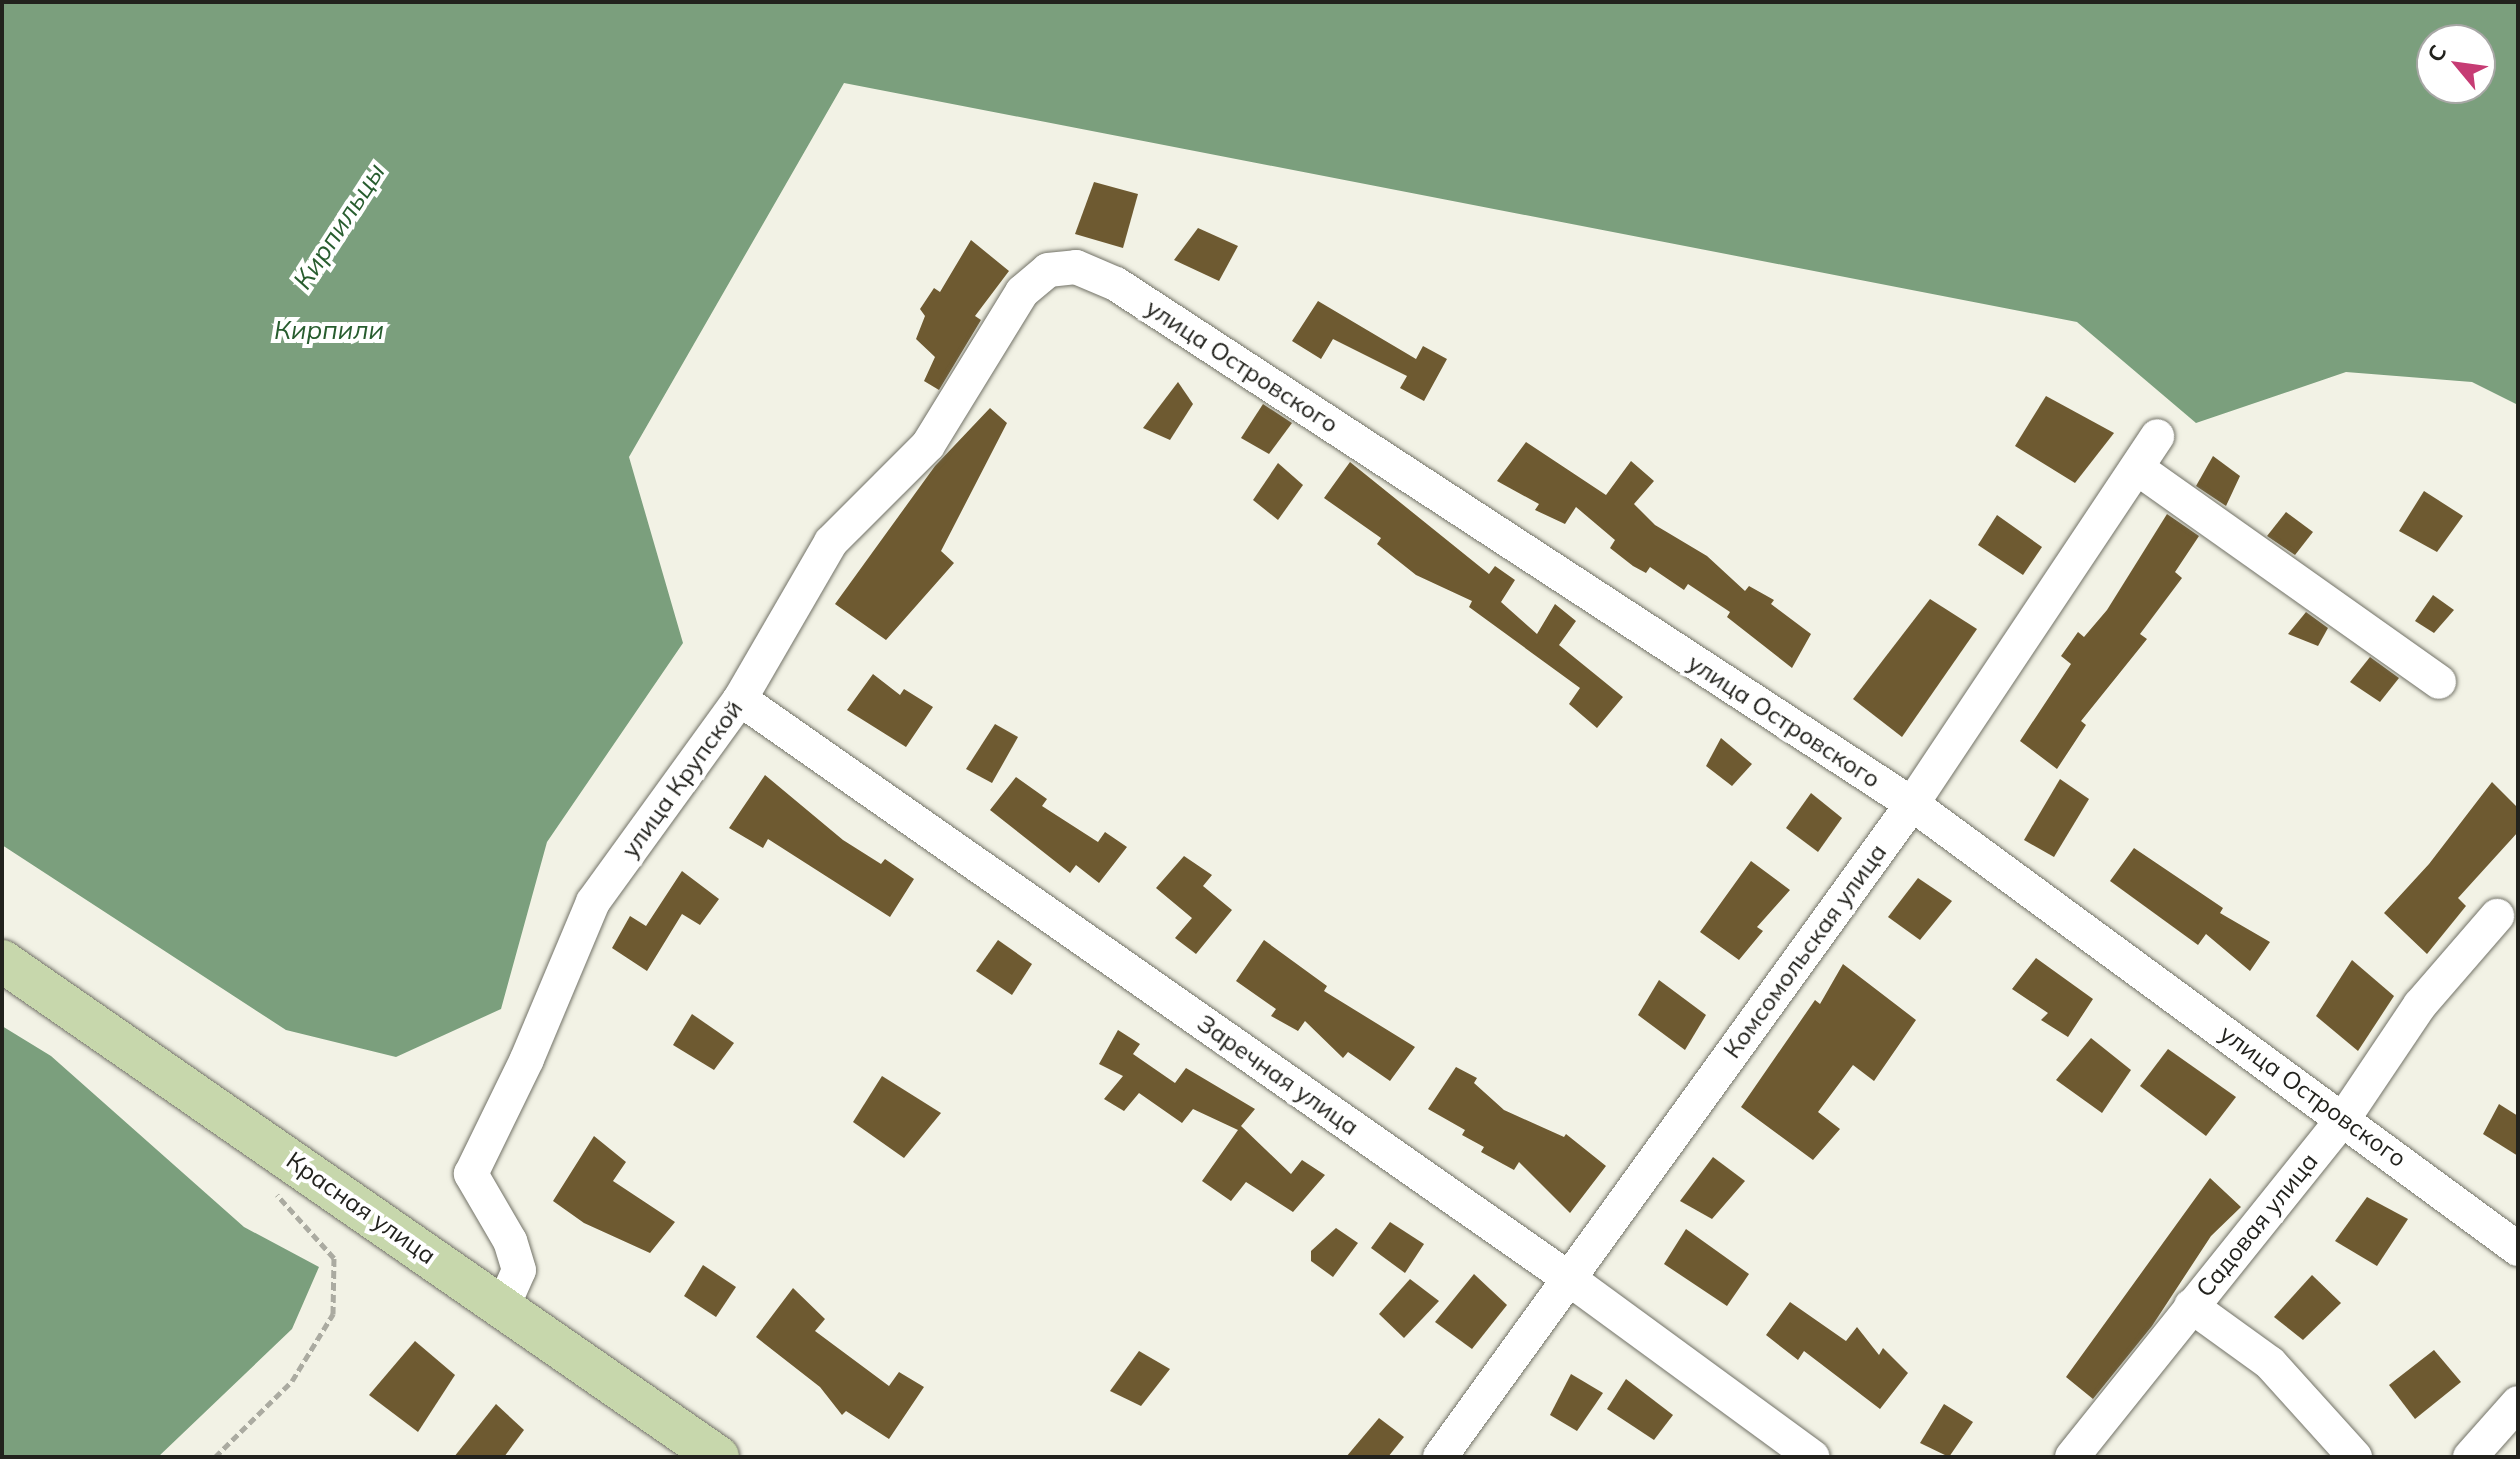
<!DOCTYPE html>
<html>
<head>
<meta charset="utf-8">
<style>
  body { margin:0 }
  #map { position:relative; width:2520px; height:1459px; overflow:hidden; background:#f2f2e5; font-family:Mulish,sans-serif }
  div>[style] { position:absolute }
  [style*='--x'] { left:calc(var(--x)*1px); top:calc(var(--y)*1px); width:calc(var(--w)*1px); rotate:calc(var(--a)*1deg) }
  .water>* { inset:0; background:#7b9f7d }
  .building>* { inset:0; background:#6e5a31 }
  .path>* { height:5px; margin-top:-2.5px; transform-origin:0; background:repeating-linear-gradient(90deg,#ababa1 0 8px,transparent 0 12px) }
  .roads { filter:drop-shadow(0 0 2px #727267) drop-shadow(0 0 2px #727267) }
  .minor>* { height:34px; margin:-17px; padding:0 17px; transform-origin:17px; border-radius:17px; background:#fff }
  .major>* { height:42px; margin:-21px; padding:0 21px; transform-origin:21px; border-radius:21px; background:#c7d7ac }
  span { translate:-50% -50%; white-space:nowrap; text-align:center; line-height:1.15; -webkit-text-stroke:8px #fff; paint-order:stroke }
  .street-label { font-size:24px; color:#22221d }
  .water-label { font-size:26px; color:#285d2f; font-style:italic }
  .frame { position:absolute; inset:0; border:4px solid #22221d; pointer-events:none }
  .north { position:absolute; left:2416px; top:24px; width:80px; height:80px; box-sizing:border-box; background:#fff; border:2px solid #a7a7a5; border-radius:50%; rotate:299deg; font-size:22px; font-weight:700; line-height:32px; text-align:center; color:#22221d }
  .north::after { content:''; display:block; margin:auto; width:28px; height:36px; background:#c63c74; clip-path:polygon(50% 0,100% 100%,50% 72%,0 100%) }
</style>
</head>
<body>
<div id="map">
  <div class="water">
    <i style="clip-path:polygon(evenodd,2px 2px,2518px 2px,2518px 405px,2472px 382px,2346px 372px,2196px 423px,2077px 322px,844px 83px,629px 457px,683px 643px,547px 842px,501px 1009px,396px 1057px,286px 1030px,2px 845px,2px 2px,2432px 40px,2480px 40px,2480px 88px,2432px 88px,2432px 40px)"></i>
    <i style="clip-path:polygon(2px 1026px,51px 1056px,244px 1227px,319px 1267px,292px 1329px,158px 1457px,2px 1457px)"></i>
  </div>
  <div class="building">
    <i style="clip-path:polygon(1094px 182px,1138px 194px,1123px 248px,1075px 234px)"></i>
    <i style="clip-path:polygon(1198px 228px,1238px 246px,1219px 281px,1174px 260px)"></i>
    <i style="clip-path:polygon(971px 240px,1009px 271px,975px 316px,981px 320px,939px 390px,924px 381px,935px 357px,916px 339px,925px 316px,920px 309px,934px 288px,940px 292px)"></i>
    <i style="clip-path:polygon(1318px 301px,1416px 359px,1423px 346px,1447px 359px,1424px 401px,1400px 388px,1407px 376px,1333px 339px,1321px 359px,1292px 341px)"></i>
    <i style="clip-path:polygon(1178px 382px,1193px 404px,1170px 440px,1143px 428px)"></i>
    <i style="clip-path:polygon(2046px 396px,2114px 433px,2075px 483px,2015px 446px)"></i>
    <i style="clip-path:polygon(1263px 404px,1292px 423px,1269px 454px,1241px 438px)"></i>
    <i style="clip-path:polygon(990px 408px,1007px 423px,941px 551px,954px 563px,886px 640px,835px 604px,935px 466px)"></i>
    <i style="clip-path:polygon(1526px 442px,1606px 495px,1631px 461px,1654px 481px,1634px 504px,1655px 525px,1707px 556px,1745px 591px,1749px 586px,1774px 600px,1771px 604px,1811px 634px,1792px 668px,1727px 617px,1730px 612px,1688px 584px,1684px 590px,1650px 567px,1646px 573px,1633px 566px,1610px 548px,1615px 540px,1576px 507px,1565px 524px,1535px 510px,1539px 504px,1497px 481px)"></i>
    <i style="clip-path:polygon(2213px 456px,2240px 476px,2226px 506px,2196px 486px)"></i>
    <i style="clip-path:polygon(1350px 462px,1489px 574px,1495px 566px,1515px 580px,1501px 602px,1537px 634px,1555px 604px,1576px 621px,1559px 645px,1623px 697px,1597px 728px,1569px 704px,1580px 688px,1469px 607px,1472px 601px,1416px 575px,1377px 544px,1381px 538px,1324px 498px)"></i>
    <i style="clip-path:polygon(1278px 463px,1303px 485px,1278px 520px,1253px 500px)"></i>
    <i style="clip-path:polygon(2424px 491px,2463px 516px,2437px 552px,2399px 531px)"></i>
    <i style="clip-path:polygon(2286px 512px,2313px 532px,2295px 555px,2267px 536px)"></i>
    <i style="clip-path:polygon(2167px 514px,2199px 536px,2175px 572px,2182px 578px,2140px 634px,2147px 639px,2081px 721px,2086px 725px,2057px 769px,2020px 741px,2071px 664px,2061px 656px,2078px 632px,2084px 637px,2107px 610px)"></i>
    <i style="clip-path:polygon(1997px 515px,2042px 547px,2023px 575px,1978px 545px)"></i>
    <i style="clip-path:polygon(2433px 595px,2454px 610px,2434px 633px,2415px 621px)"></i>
    <i style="clip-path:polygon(1930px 599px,1977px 629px,1902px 737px,1853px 699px)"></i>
    <i style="clip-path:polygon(2306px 612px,2328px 628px,2318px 646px,2288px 634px)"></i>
    <i style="clip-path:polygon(2370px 657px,2399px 678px,2380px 702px,2350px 682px)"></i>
    <i style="clip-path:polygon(873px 674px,900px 695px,904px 689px,933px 707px,906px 747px,847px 710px)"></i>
    <i style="clip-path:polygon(995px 724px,1018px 737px,992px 783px,966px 769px)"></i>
    <i style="clip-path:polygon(1721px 738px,1752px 764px,1732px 786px,1706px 766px)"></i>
    <i style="clip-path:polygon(765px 775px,843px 840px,881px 864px,885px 859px,914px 879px,890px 917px,768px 839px,763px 848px,729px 828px)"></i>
    <i style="clip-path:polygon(1016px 777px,1047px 799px,1042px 806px,1098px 842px,1105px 832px,1127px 847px,1099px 883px,1076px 865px,1070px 873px,990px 810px)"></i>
    <i style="clip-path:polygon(2060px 779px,2089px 799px,2054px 857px,2024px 840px)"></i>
    <i style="clip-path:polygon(2492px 782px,2518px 808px,2518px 832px,2458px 898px,2466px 906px,2427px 954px,2384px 913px,2429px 864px)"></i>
    <i style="clip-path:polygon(1811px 793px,1842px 818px,1818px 852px,1786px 828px)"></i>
    <i style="clip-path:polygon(2134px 848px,2223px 908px,2220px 913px,2270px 942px,2250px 971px,2206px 934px,2198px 945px,2110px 881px)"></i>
    <i style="clip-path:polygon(1184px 856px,1212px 875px,1203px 886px,1232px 910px,1196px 954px,1175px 938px,1192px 918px,1156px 888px)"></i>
    <i style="clip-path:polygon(1751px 861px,1790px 890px,1757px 927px,1763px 931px,1739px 960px,1700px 932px)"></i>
    <i style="clip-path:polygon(682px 871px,719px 899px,700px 925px,682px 914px,647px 971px,612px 948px,630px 916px,646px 926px)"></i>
    <i style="clip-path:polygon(1918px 878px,1952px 901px,1920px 940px,1888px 917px)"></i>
    <i style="clip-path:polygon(998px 940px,1032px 964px,1012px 995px,976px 971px)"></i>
    <i style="clip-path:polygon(1264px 940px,1327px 986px,1324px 991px,1415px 1047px,1390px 1081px,1348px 1052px,1343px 1058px,1305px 1021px,1298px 1031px,1271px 1016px,1276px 1009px,1236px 981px)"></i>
    <i style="clip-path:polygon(2036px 958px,2093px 999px,2068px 1037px,2041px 1020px,2048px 1013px,2012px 989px)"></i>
    <i style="clip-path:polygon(2352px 960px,2394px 996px,2358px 1051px,2316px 1016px)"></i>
    <i style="clip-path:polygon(1843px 964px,1916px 1020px,1874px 1081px,1853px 1065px,1818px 1112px,1840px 1129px,1813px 1160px,1741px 1107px,1815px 1000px,1820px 1004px)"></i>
    <i style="clip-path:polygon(1659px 980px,1706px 1015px,1685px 1050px,1638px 1015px)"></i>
    <i style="clip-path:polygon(692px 1014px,734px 1043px,714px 1070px,673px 1045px)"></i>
    <i style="clip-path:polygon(1118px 1030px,1140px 1044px,1133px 1054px,1175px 1083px,1186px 1068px,1255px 1109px,1241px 1126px,1291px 1174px,1302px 1160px,1325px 1175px,1293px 1212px,1246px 1182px,1231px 1201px,1202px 1181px,1238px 1130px,1193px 1109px,1182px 1123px,1139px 1093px,1124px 1111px,1104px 1099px,1123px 1076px,1099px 1064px)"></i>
    <i style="clip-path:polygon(2091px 1038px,2131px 1070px,2102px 1113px,2056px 1080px)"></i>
    <i style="clip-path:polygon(2168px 1049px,2236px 1097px,2206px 1136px,2140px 1086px)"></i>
    <i style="clip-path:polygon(1456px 1067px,1477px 1078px,1474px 1083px,1504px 1110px,1564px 1137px,1566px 1134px,1606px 1166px,1570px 1213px,1519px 1162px,1514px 1170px,1481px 1152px,1484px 1147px,1462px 1135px,1465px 1130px,1428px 1109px)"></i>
    <i style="clip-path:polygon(882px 1076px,941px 1113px,904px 1158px,853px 1122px)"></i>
    <i style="clip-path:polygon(2499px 1104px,2518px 1116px,2518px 1156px,2483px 1134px)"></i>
    <i style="clip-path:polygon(594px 1136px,626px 1162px,613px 1181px,675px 1222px,650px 1253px,584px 1223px,553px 1201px)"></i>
    <i style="clip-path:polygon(1713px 1157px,1745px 1181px,1712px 1219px,1680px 1201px)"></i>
    <i style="clip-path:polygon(2210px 1178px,2241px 1207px,2211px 1236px,2152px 1326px,2093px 1399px,2066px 1377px)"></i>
    <i style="clip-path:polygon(2367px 1197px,2408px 1219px,2377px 1266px,2335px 1241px)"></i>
    <i style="clip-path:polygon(1390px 1222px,1424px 1244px,1405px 1273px,1371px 1248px)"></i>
    <i style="clip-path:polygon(1336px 1228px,1358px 1243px,1333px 1277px,1311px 1261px,1311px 1251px)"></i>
    <i style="clip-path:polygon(1686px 1229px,1749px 1274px,1727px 1306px,1664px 1264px)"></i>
    <i style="clip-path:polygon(703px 1265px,736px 1287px,716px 1317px,684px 1296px)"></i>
    <i style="clip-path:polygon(1474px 1274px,1507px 1305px,1472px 1349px,1435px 1322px)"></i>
    <i style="clip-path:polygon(2312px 1275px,2341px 1303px,2303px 1340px,2274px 1317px)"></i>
    <i style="clip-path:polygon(1410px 1279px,1439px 1301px,1404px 1338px,1379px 1314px)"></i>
    <i style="clip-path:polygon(793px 1288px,825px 1319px,815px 1331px,889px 1386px,899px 1372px,924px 1387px,889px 1439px,846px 1411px,842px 1415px,820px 1387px,756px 1337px)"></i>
    <i style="clip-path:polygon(1790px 1302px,1846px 1341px,1857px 1327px,1879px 1355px,1883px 1348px,1908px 1373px,1880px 1409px,1804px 1351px,1798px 1360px,1766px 1335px)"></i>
    <i style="clip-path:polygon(415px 1341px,455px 1375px,418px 1432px,369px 1395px)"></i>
    <i style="clip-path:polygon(2434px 1350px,2461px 1382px,2415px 1419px,2389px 1385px)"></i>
    <i style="clip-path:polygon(1139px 1351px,1170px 1369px,1141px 1406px,1110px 1391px)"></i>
    <i style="clip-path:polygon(1571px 1374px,1603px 1393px,1577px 1431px,1550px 1415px)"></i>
    <i style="clip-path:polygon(1626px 1379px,1673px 1415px,1654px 1440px,1607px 1409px)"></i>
    <i style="clip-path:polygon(496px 1404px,524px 1430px,504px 1457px,454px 1457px)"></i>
    <i style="clip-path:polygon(1944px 1404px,1973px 1422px,1949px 1457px,1920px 1443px)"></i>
    <i style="clip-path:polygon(1379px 1418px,1404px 1437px,1388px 1457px,1346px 1457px)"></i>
  </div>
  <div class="path">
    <i style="--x:215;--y:1457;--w:108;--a:-44.6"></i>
    <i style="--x:292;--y:1381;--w:79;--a:-58.5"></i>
    <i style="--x:333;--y:1314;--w:56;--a:-89"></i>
    <i style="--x:334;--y:1258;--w:85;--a:-132.1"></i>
  </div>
  <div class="roads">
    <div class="minor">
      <i style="--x:2137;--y:468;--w:370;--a:35.3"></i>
      <i style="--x:740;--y:699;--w:1010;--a:34.96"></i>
      <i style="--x:1568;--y:1278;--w:303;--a:36.2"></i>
      <i style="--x:503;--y:1306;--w:39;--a:-66"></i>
      <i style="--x:519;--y:1270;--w:30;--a:-107"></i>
      <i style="--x:510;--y:1241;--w:78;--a:-120.2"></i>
      <i style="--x:471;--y:1174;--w:128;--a:-64"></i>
      <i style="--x:527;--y:1059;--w:170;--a:-67.2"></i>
      <i style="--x:593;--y:902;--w:251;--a:-54.1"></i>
      <i style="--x:740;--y:699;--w:181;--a:-59.9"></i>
      <i style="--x:831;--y:542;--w:137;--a:-45"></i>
      <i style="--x:928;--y:445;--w:180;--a:-58.4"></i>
      <i style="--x:1022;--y:292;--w:34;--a:-40"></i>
      <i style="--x:1048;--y:270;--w:28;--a:-6"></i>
      <i style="--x:1076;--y:267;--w:43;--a:23"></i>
      <i style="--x:1116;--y:284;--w:951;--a:33.16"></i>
      <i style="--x:1912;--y:804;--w:752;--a:36.29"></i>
      <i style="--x:2191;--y:1306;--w:97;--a:35.8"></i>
      <i style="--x:2270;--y:1363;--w:127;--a:47.9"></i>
      <i style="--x:1440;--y:1457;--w:806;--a:-54.14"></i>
      <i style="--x:1912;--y:804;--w:442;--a:-56.3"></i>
      <i style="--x:2072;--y:1457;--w:435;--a:-51.3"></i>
      <i style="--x:2344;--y:1118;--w:136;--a:-56.1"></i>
      <i style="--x:2420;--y:1005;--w:118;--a:-49.1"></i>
      <i style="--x:2470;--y:1457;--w:72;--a:-48.4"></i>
    </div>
    <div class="major">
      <i style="--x:2;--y:961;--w:871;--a:34.71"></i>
    </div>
  </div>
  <div class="street-label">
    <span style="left:1242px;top:366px;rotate:33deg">улица Островского</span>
    <span style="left:1784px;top:721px;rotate:33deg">улица Островского</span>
    <span style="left:682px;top:779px;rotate:-54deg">улица Крупской</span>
    <span style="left:1805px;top:951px;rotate:-54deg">Комсомольская улица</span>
    <span style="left:1278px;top:1075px;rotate:35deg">Заречная улица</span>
    <span style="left:2313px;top:1096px;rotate:36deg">улица Островского</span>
    <span style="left:361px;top:1208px;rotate:35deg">Красная улица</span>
    <span style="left:2257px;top:1225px;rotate:-51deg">Садовая улица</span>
  </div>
  <div class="water-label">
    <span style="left:339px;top:226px;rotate:-57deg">Кирпильцы</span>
    <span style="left:329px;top:330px">Кирпили</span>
  </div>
  <div class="frame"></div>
  <div class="north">С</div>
</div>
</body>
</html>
